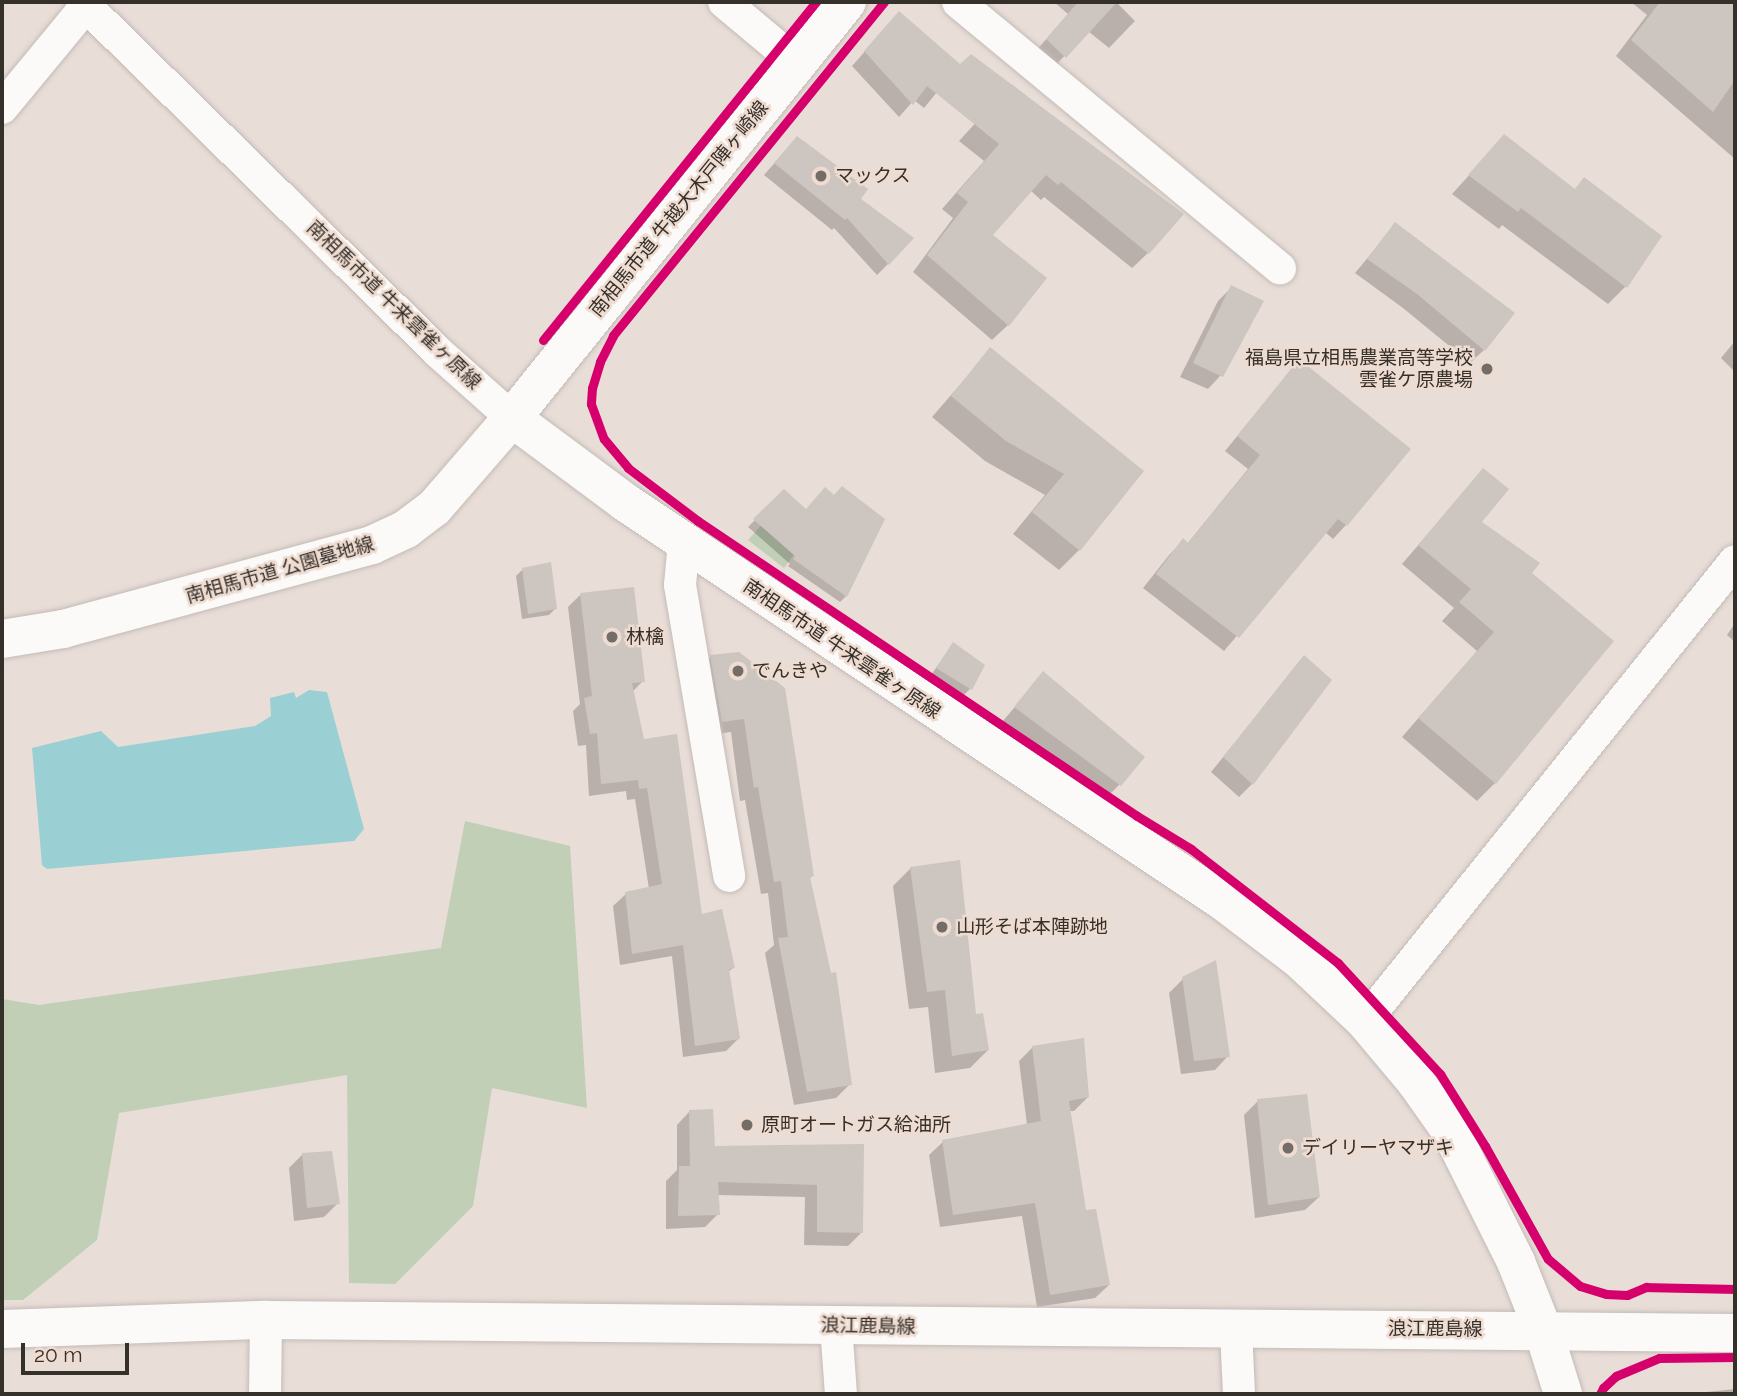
<!DOCTYPE html>
<html>
<head>
<meta charset="utf-8">
<style>
  body { margin:0 }
  #map { position:relative; width:1737px; height:1396px; overflow:hidden; background:#e8ddd7; font-family:Raleway,"Noto Sans JP",sans-serif }
  div>[style] { position:absolute }
  [style*='--x'] { left:calc(var(--x)*1px); top:calc(var(--y)*1px); width:calc(var(--w)*1px); rotate:calc(var(--a)*1deg) }
  .green>* { inset:0; background:#c1cfb7 }
  .water>* { inset:0; background:#9ad0d3 }
  .shadow>* { inset:0; background:#0003 }
  .building>* { inset:0; background:#cdc5c0 }
  .roads { filter:drop-shadow(0 0 2px #c3bbb6) drop-shadow(0 0 2px #c3bbb6) }
  .street>* { height:32px; margin:-16px; padding:0 16px; transform-origin:16px; border-radius:16px; background:#fcfaf9 }
  .secondary>* { height:38px; margin:-19px; padding:0 19px; transform-origin:19px; border-radius:19px; background:#fcfaf9 }
  .cycleway>* { height:9px; margin:-4.5px; padding:0 4.5px; transform-origin:4.5px; border-radius:4.5px; background:#d6006c }
  .dots>* { width:19px; height:19px; translate:-50% -50%; box-sizing:border-box; border:4px solid #eedcd1; border-radius:50% }
  span { translate:-50% -50%; white-space:nowrap; text-align:center; line-height:1.15; -webkit-text-stroke:5px #eedcd1; paint-order:stroke }
  .poi-label { font-size:19px; color:#36302b }
  .left { translate:0 -50%; text-align:left }
  .right { translate:-100% -50%; text-align:right }
  .street-label { font-size:19px; color:#36302b }
  .frame { position:absolute; inset:0; border:4px solid #36302b; pointer-events:none }
  .scale { position:absolute; left:21px; top:1343px; width:108px; height:32px; box-sizing:border-box; border:4px solid #36302b; border-top:0; padding-left:9px; font-size:21px; line-height:24px; white-space:nowrap; color:#36302b; -webkit-text-stroke:5px #eedcd1; paint-order:stroke }
</style>
</head>
<body>
<div id="map">
  <div class="green">
    <i style="clip-path:polygon(777px 508px,808px 535px,784px 568px,748px 540px)"></i>
    <i style="clip-path:polygon(465px 821px,570px 846px,587px 1108px,492px 1088px,473px 1206px,395px 1284px,349px 1283px,347px 1075px,119px 1113px,97px 1240px,23px 1300px,2px 1300px,2px 999px,39px 1005px,441px 948px)"></i>
  </div>
  <div class="water">
    <i style="clip-path:polygon(309px 690px,327px 692px,364px 829px,354px 841px,47px 869px,42px 865px,32px 748px,101px 731px,118px 747px,255px 726px,271px 716px,270px 698px,294px 692px,296px 698px)"></i>
  </div>
  <div class="shadow">
    <i style="clip-path:polygon(1054px 2px,1116px 2px,1135px 21px,1109px 48px,1088px 31px,1052px 69px,1035px 52px,1068px 14px)"></i>
    <i style="clip-path:polygon(1631px 2px,1735px 2px,1735px 159px,1616px 56px,1647px 15px)"></i>
    <i style="clip-path:polygon(899px 13px,959px 65px,924px 108px,914px 100px,899px 117px,852px 66px)"></i>
    <i style="clip-path:polygon(1011px 84px,1125px 174px,1148px 253px,1132px 268px,1044px 197px,1041px 200px,1030px 190px,991px 236px,1008px 325px,992px 340px,913px 272px,953px 218px,942px 209px,984px 161px,959px 141px)"></i>
    <i style="clip-path:polygon(1504px 137px,1574px 190px,1584px 179px,1626px 286px,1608px 304px,1502px 225px,1499px 229px,1452px 194px)"></i>
    <i style="clip-path:polygon(786px 150px,858px 200px,888px 264px,877px 275px,834px 228px,832px 230px,764px 175px)"></i>
    <i style="clip-path:polygon(1395px 225px,1484px 350px,1470px 363px,1403px 308px,1355px 273px)"></i>
    <i style="clip-path:polygon(1232px 287px,1221px 375px,1208px 389px,1180px 377px,1218px 301px)"></i>
    <i style="clip-path:polygon(1735px 341px,1735px 372px,1721px 358px)"></i>
    <i style="clip-path:polygon(991px 349px,1141px 471px,1079px 550px,1059px 570px,1013px 534px,1045px 495px,985px 461px,932px 417px)"></i>
    <i style="clip-path:polygon(1299px 361px,1346px 525px,1333px 539px,1325px 532px,1224px 651px,1143px 588px,1170px 554px,1183px 541px,1187px 544px,1248px 469px,1225px 451px)"></i>
    <i style="clip-path:polygon(1483px 470px,1480px 522px,1530px 573px,1495px 783px,1477px 801px,1402px 737px,1477px 651px,1442px 621px,1454px 608px,1402px 564px)"></i>
    <i style="clip-path:polygon(784px 491px,806px 511px,846px 596px,840px 602px,788px 566px,790px 564px,748px 527px)"></i>
    <i style="clip-path:polygon(522px 570px,555px 609px,549px 615px,522px 619px,516px 576px)"></i>
    <i style="clip-path:polygon(580px 595px,643px 681px,632px 692px,642px 741px,701px 916px,733px 968px,728px 972px,738px 1039px,726px 1051px,683px 1057px,672px 956px,620px 965px,613px 906px,626px 894px,649px 889px,635px 799px,627px 800px,626px 791px,589px 796px,586px 745px,578px 746px,573px 711px,580px 704px,568px 607px)"></i>
    <i style="clip-path:polygon(1735px 623px,1735px 642px,1727px 635px)"></i>
    <i style="clip-path:polygon(953px 644px,970px 689px,964px 695px,931px 675px)"></i>
    <i style="clip-path:polygon(739px 654px,812px 876px,809px 879px,850px 1084px,836px 1098px,794px 1105px,765px 953px,774px 945px,768px 893px,761px 894px,745px 800px,740px 801px,731px 732px,708px 735px,698px 670px,711px 656px)"></i>
    <i style="clip-path:polygon(1304px 658px,1252px 784px,1239px 797px,1211px 772px)"></i>
    <i style="clip-path:polygon(1044px 673px,1120px 784px,1106px 798px,1002px 722px)"></i>
    <i style="clip-path:polygon(911px 868px,988px 1050px,970px 1068px,935px 1073px,928px 1007px,909px 1009px,893px 886px)"></i>
    <i style="clip-path:polygon(1183px 979px,1228px 1056px,1215px 1070px,1181px 1074px,1169px 993px)"></i>
    <i style="clip-path:polygon(1032px 1048px,1088px 1097px,1074px 1111px,1069px 1111px,1084px 1212px,1109px 1285px,1095px 1298px,1037px 1307px,1022px 1216px,940px 1227px,929px 1155px,943px 1142px,1027px 1125px,1019px 1061px)"></i>
    <i style="clip-path:polygon(1258px 1101px,1319px 1197px,1305px 1210px,1255px 1218px,1244px 1115px)"></i>
    <i style="clip-path:polygon(690px 1111px,714px 1148px,862px 1146px,861px 1233px,848px 1246px,804px 1245px,805px 1197px,717px 1195px,718px 1214px,705px 1227px,666px 1229px,666px 1181px,677px 1170px,677px 1125px)"></i>
    <i style="clip-path:polygon(303px 1154px,338px 1203px,324px 1217px,294px 1221px,289px 1168px)"></i>
    <i style="clip-path:polygon(1735px 1389px,1735px 1394px,1687px 1394px)"></i>
  </div>
  <div class="building">
    <i style="clip-path:polygon(1078px 2px,1117px 2px,1066px 58px,1046px 39px)"></i>
    <i style="clip-path:polygon(1660px 2px,1735px 2px,1735px 80px,1713px 112px,1631px 40px)"></i>
    <i style="clip-path:polygon(899px 11px,960px 64px,971px 54px,1184px 214px,1149px 254px,1061px 182px,1058px 185px,1046px 175px,993px 235px,1047px 278px,1009px 326px,927px 255px,968px 202px,957px 193px,999px 144px,927px 86px,913px 105px,864px 51px)"></i>
    <i style="clip-path:polygon(1504px 134px,1575px 189px,1584px 177px,1662px 236px,1627px 288px,1521px 208px,1518px 212px,1468px 175px)"></i>
    <i style="clip-path:polygon(797px 136px,868px 189px,861px 199px,914px 238px,889px 265px,847px 218px,845px 220px,774px 163px)"></i>
    <i style="clip-path:polygon(1395px 222px,1515px 313px,1485px 351px,1417px 294px,1367px 259px)"></i>
    <i style="clip-path:polygon(1231px 285px,1264px 301px,1223px 377px,1193px 363px)"></i>
    <i style="clip-path:polygon(990px 347px,1144px 471px,1080px 551px,1032px 512px,1064px 474px,1006px 441px,951px 396px)"></i>
    <i style="clip-path:polygon(1299px 359px,1411px 449px,1347px 526px,1338px 519px,1239px 638px,1156px 574px,1183px 538px,1188px 543px,1260px 455px,1237px 436px)"></i>
    <i style="clip-path:polygon(1483px 468px,1509px 489px,1482px 522px,1540px 563px,1532px 573px,1614px 641px,1496px 784px,1418px 718px,1494px 632px,1459px 602px,1471px 589px,1418px 545px)"></i>
    <i style="clip-path:polygon(842px 486px,885px 519px,847px 597px,793px 559px,795px 556px,753px 519px,784px 489px,806px 509px,825px 487px,834px 495px)"></i>
    <i style="clip-path:polygon(551px 562px,557px 609px,528px 614px,522px 568px)"></i>
    <i style="clip-path:polygon(634px 587px,645px 682px,632px 683px,644px 739px,677px 734px,702px 914px,722px 909px,735px 968px,729px 969px,740px 1039px,695px 1046px,683px 945px,632px 954px,625px 892px,662px 884px,647px 788px,639px 789px,638px 780px,601px 784px,597px 733px,590px 734px,584px 698px,592px 696px,580px 593px)"></i>
    <i style="clip-path:polygon(953px 642px,985px 665px,972px 690px,936px 668px)"></i>
    <i style="clip-path:polygon(739px 652px,785px 688px,814px 876px,810px 877px,831px 973px,836px 972px,852px 1085px,807px 1092px,778px 938px,788px 937px,781px 881px,774px 882px,758px 787px,754px 788px,744px 719px,722px 722px,710px 655px)"></i>
    <i style="clip-path:polygon(1304px 655px,1332px 680px,1253px 785px,1223px 757px)"></i>
    <i style="clip-path:polygon(1043px 671px,1145px 757px,1121px 786px,1014px 707px)"></i>
    <i style="clip-path:polygon(960px 860px,976px 1014px,983px 1013px,989px 1050px,952px 1056px,945px 990px,927px 992px,910px 867px)"></i>
    <i style="clip-path:polygon(1216px 960px,1230px 1057px,1194px 1061px,1182px 977px)"></i>
    <i style="clip-path:polygon(1084px 1038px,1089px 1097px,1069px 1101px,1086px 1210px,1096px 1209px,1110px 1285px,1050px 1295px,1035px 1203px,953px 1215px,942px 1140px,1041px 1121px,1032px 1046px)"></i>
    <i style="clip-path:polygon(1307px 1094px,1320px 1197px,1268px 1205px,1257px 1099px)"></i>
    <i style="clip-path:polygon(713px 1109px,715px 1146px,864px 1144px,863px 1233px,817px 1232px,817px 1185px,718px 1182px,720px 1215px,678px 1216px,679px 1166px,690px 1166px,689px 1110px)"></i>
    <i style="clip-path:polygon(332px 1151px,340px 1204px,307px 1208px,302px 1153px)"></i>
  </div>
  <div class="roads">
    <div class="street">
      <i style="--x:82;--y:2;--w:499;--a:44.5"></i>
      <i style="--x:438;--y:352;--w:99;--a:41.7"></i>
      <i style="--x:724;--y:2;--w:95;--a:39.9"></i>
      <i style="--x:958;--y:2;--w:418;--a:39.6"></i>
      <i style="--x:2;--y:108;--w:132;--a:-50.5"></i>
      <i style="--x:684;--y:542;--w:43;--a:95.3"></i>
      <i style="--x:680;--y:585;--w:295;--a:80.4"></i>
      <i style="--x:1365;--y:1021;--w:590;--a:-51.19"></i>
      <i style="--x:836;--y:1325;--w:69;--a:85.9"></i>
      <i style="--x:1236;--y:1330;--w:64;--a:87.3"></i>
      <i style="--x:265;--y:1394;--w:74;--a:-89.2"></i>
    </div>
    <div class="secondary">
      <i style="--x:512;--y:418;--w:141;--a:36.6"></i>
      <i style="--x:625;--y:502;--w:720;--a:33.73"></i>
      <i style="--x:1224;--y:902;--w:96;--a:37.3"></i>
      <i style="--x:1300;--y:960;--w:89;--a:43.2"></i>
      <i style="--x:1365;--y:1021;--w:80;--a:50.1"></i>
      <i style="--x:1416;--y:1082;--w:59;--a:54.7"></i>
      <i style="--x:1450;--y:1130;--w:148;--a:63.4"></i>
      <i style="--x:1516;--y:1262;--w:73;--a:68.3"></i>
      <i style="--x:1543;--y:1330;--w:67;--a:72.6"></i>
      <i style="--x:2;--y:639;--w:62;--a:-9.3"></i>
      <i style="--x:63;--y:629;--w:320;--a:-15.2"></i>
      <i style="--x:372;--y:545;--w:38;--a:-25"></i>
      <i style="--x:406;--y:529;--w:35;--a:-37"></i>
      <i style="--x:434;--y:508;--w:119;--a:-49.1"></i>
      <i style="--x:512;--y:418;--w:534;--a:-51.16"></i>
      <i style="--x:2;--y:1329;--w:264;--a:-2"></i>
      <i style="--x:266;--y:1320;--w:1469;--a:0.51"></i>
    </div>
  </div>
  <div class="cycleway">
    <i style="--x:884;--y:2;--w:430;--a:129.1"></i>
    <i style="--x:613;--y:336;--w:29;--a:117"></i>
    <i style="--x:600;--y:362;--w:27;--a:107"></i>
    <i style="--x:592;--y:388;--w:16;--a:94"></i>
    <i style="--x:591;--y:404;--w:37;--a:70"></i>
    <i style="--x:604;--y:439;--w:38;--a:50"></i>
    <i style="--x:628;--y:468;--w:88;--a:37.1"></i>
    <i style="--x:698;--y:521;--w:529;--a:33.9"></i>
    <i style="--x:1137;--y:816;--w:63;--a:31.4"></i>
    <i style="--x:1191;--y:849;--w:186;--a:37.8"></i>
    <i style="--x:1338;--y:963;--w:151;--a:47.4"></i>
    <i style="--x:1440;--y:1074;--w:85;--a:58"></i>
    <i style="--x:1485;--y:1146;--w:129;--a:60.9"></i>
    <i style="--x:1548;--y:1259;--w:42;--a:40.2"></i>
    <i style="--x:1580;--y:1286;--w:27;--a:17"></i>
    <i style="--x:1606;--y:1294;--w:21;--a:3"></i>
    <i style="--x:1627;--y:1295;--w:21;--a:-23"></i>
    <i style="--x:1646;--y:1287;--w:89;--a:1.3"></i>
    <i style="--x:543;--y:340;--w:434;--a:-51.1"></i>
    <i style="--x:1600;--y:1394;--w:7;--a:-63"></i>
    <i style="--x:1603;--y:1388;--w:18;--a:-43"></i>
    <i style="--x:1616;--y:1376;--w:47;--a:-22.7"></i>
    <i style="--x:1659;--y:1358;--w:76;--a:-0.8"></i>
  </div>
  <div class="dots">
    <i style="left:821px;top:176px;background:#746d67"></i>
    <i style="left:1487px;top:369px;background:#746d67"></i>
    <i style="left:612px;top:637px;background:#746d67"></i>
    <i style="left:738px;top:671px;background:#746d67"></i>
    <i style="left:942px;top:927px;background:#746d67"></i>
    <i style="left:747px;top:1125px;background:#746d67"></i>
    <i style="left:1288px;top:1148px;background:#746d67"></i>
  </div>
  <div class="poi-label">
    <span class="left" style="left:835px;top:176px">マックス</span>
    <span class="right" style="left:1473px;top:369px">福島県立相馬農業高等学校<br>雲雀ケ原農場</span>
    <span class="left" style="left:626px;top:637px">林檎</span>
    <span class="left" style="left:752px;top:671px">でんきや</span>
    <span class="left" style="left:956px;top:927px">山形そば本陣跡地</span>
    <span class="left" style="left:761px;top:1125px">原町オートガス給油所</span>
    <span class="left" style="left:1302px;top:1148px">デイリーヤマザキ</span>
  </div>
  <div class="street-label">
    <span style="left:679px;top:209px;rotate:-51deg">南相馬市道 牛越大木戸陣ヶ崎線</span>
    <span style="left:394px;top:305px;rotate:44deg">南相馬市道 牛来雲雀ヶ原線</span>
    <span style="left:280px;top:570px;rotate:-16deg">南相馬市道 公園墓地線</span>
    <span style="left:842px;top:649px;rotate:34deg">南相馬市道 牛来雲雀ヶ原線</span>
    <span style="left:868px;top:1326px;rotate:1deg">浪江鹿島線</span>
    <span style="left:1435px;top:1329px">浪江鹿島線</span>
  </div>
  <div class="frame"></div>
  <div class="scale">20 m</div>
</div>
</body>
</html>
